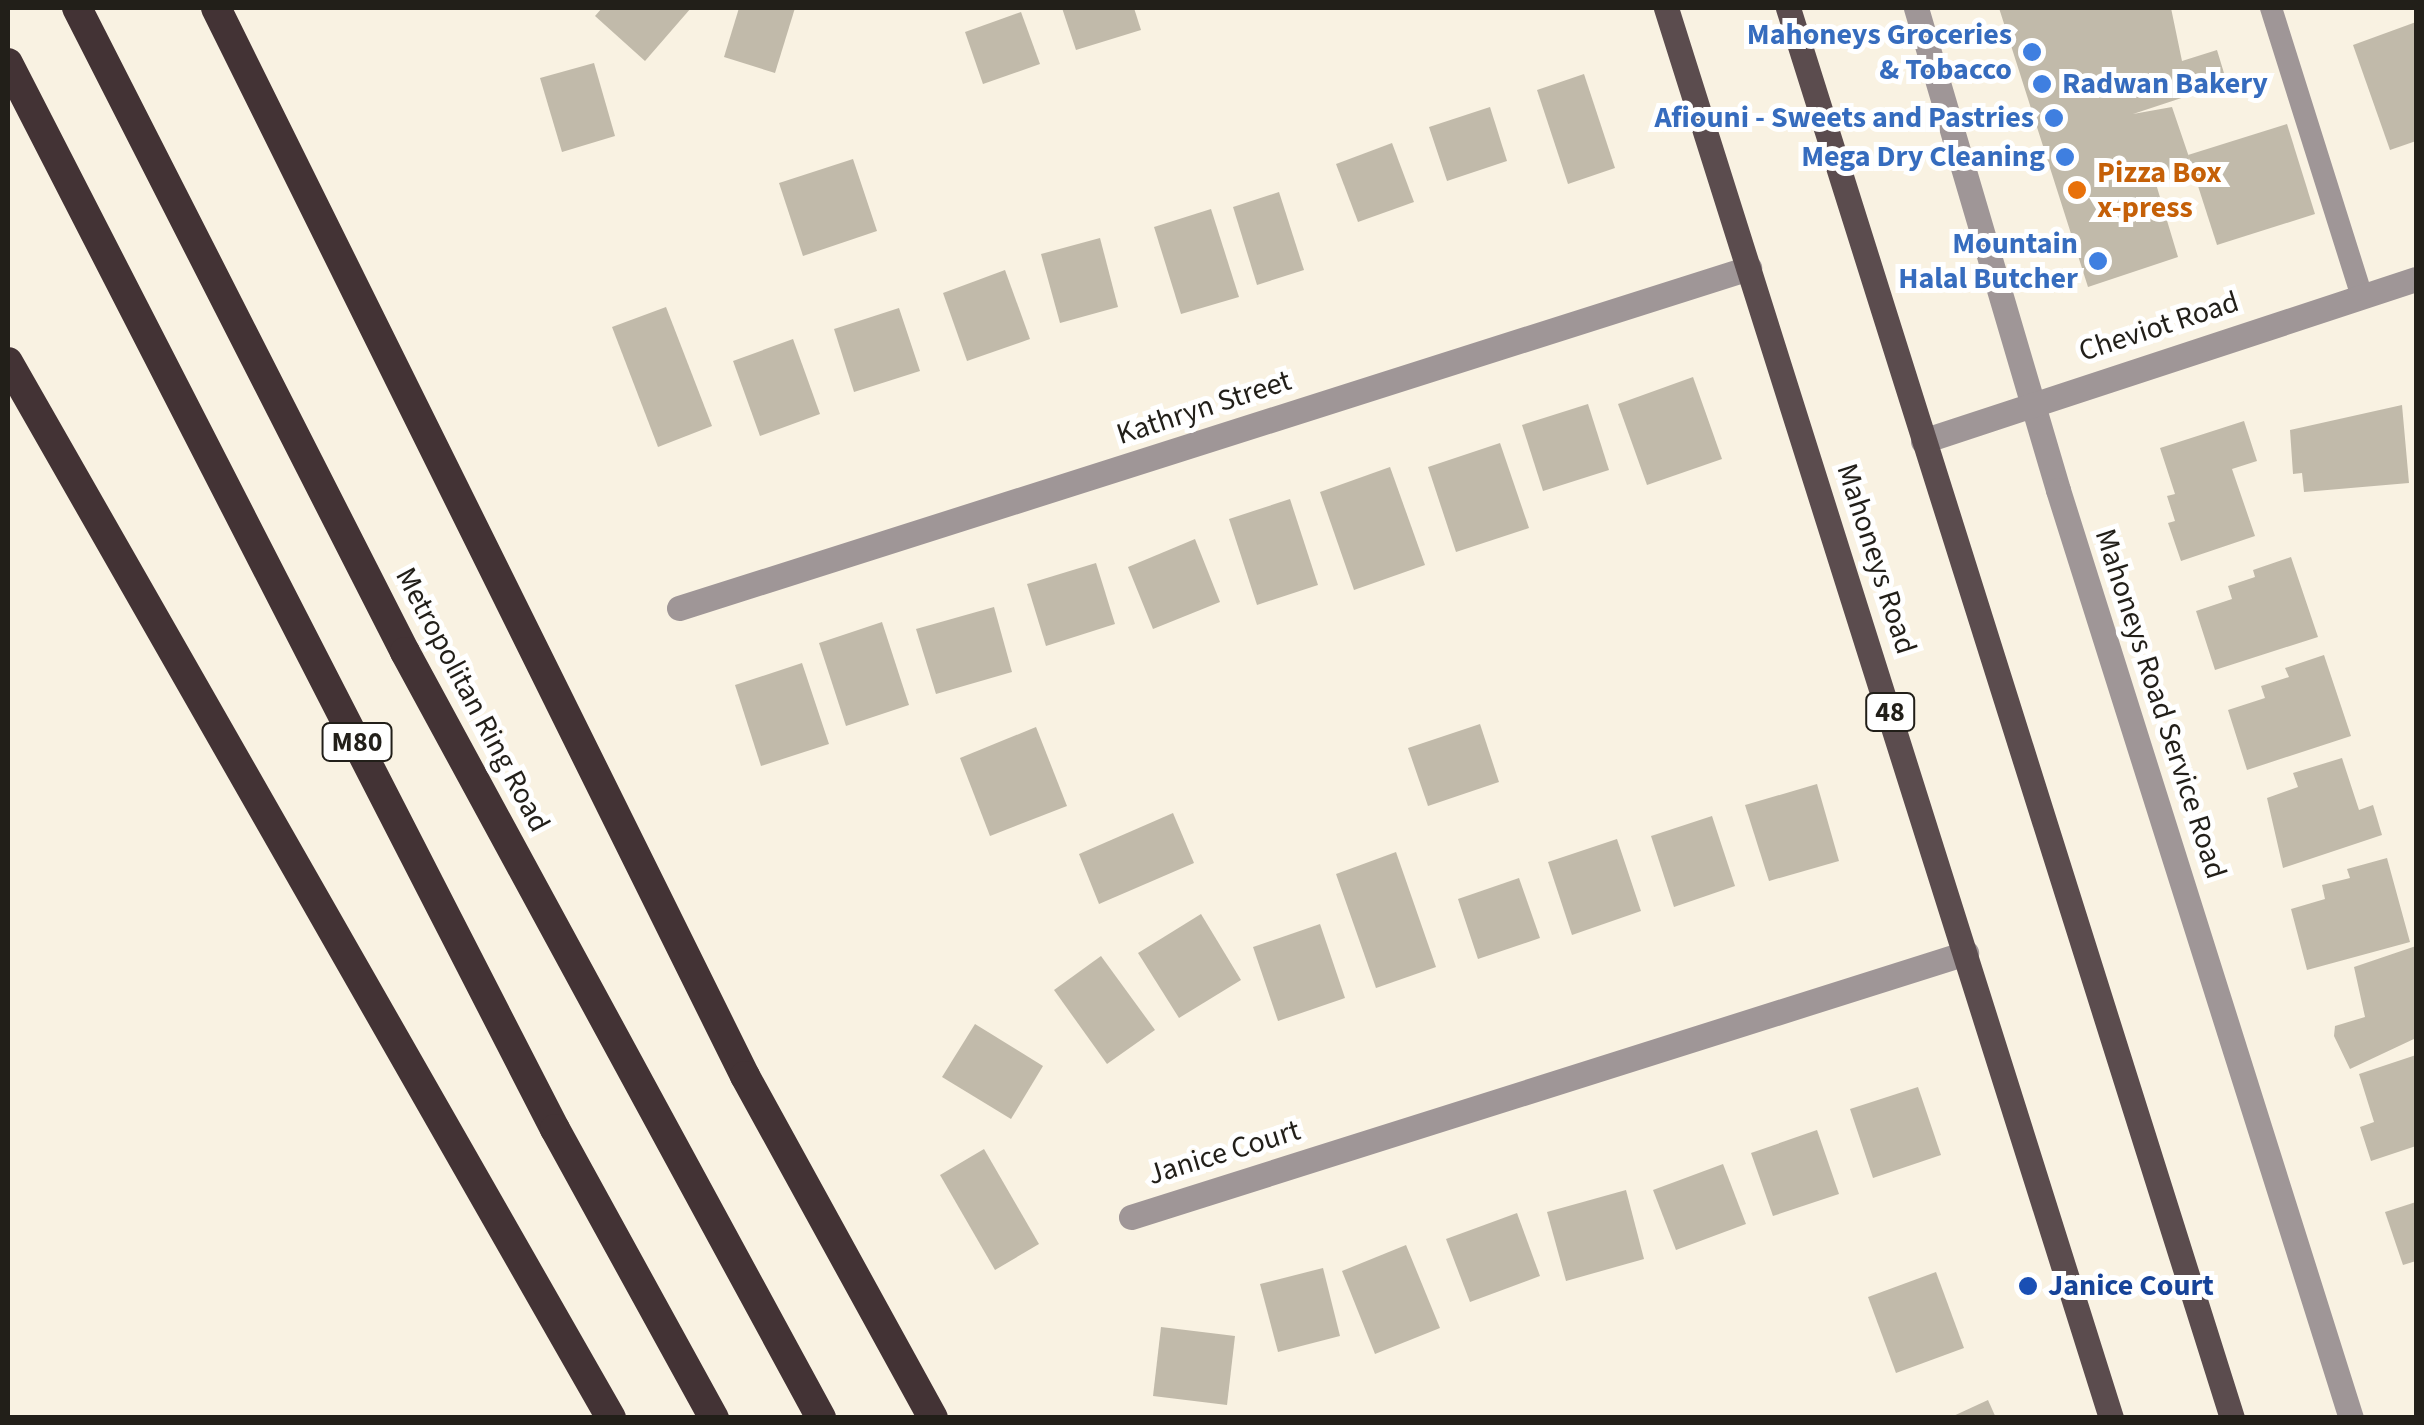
<!DOCTYPE html>
<html>
<head>
<meta charset="utf-8">
<style>
  body { margin:0 }
  #map { position:relative; width:2424px; height:1425px; overflow:hidden; background:#f9f2e2; font-family:"Source Sans 3",sans-serif }
  div>[style] { position:absolute }
  [style*='--x'] { left:calc(var(--x)*1px); top:calc(var(--y)*1px); width:calc(var(--w)*1px); rotate:calc(var(--a)*1deg) }
  .building>* { inset:0; background:#c1baaa }
  .service>* { height:22px; margin:-11px; padding:0 11px; transform-origin:11px; border-radius:11px; background:#9f9697 }
  .minor>* { height:25px; margin:-12.5px; padding:0 12.5px; transform-origin:12.5px; border-radius:12.5px; background:#9f9697 }
  .primary>* { height:25px; margin:-12.5px; padding:0 12.5px; transform-origin:12.5px; border-radius:12.5px; background:#5b4c4e }
  .motorway>* { height:30px; margin:-15px; padding:0 15px; transform-origin:15px; border-radius:15px; background:#433335 }
  .dots>* { width:28px; height:28px; translate:-50% -50%; box-sizing:border-box; border:5px solid #fff; border-radius:50% }
  span { translate:-50% -50%; white-space:nowrap; text-align:center; line-height:1.15; -webkit-text-stroke:10px #fff; paint-order:stroke }
  .shield-label span { padding:2px 8px; background:#fff; border:2px solid; border-radius:8px; -webkit-text-stroke-width:0 }
  .shield-label { font-size:28px; color:#221f19; font-weight:700 }
  .shop-label { font-size:30px; color:#366cbe; font-weight:700 }
  .right { translate:-100% -50%; text-align:right }
  .left { translate:0 -50%; text-align:left }
  .food-label { font-size:30px; color:#c56008; font-weight:700 }
  .street-label { font-size:30px; color:#221f19 }
  .transit-label { font-size:30px; color:#164399; font-weight:700 }
  .frame { position:absolute; inset:0; border:10px solid #221f19; pointer-events:none }
</style>
</head>
<body>
<div id="map">
  <div class="building">
    <i style="clip-path:polygon(602px 8px,691px 8px,645px 61px,595px 16px)"></i>
    <i style="clip-path:polygon(739px 8px,795px 8px,775px 73px,724px 57px)"></i>
    <i style="clip-path:polygon(1062px 8px,1134px 8px,1141px 30px,1076px 50px)"></i>
    <i style="clip-path:polygon(1999px 8px,2171px 8px,2182px 61px,2217px 50px,2227px 83px,2133px 114px,2172px 107px,2189px 157px,2188px 173px,2156px 184px,2178px 257px,2088px 287px)"></i>
    <i style="clip-path:polygon(1021px 12px,1040px 64px,983px 84px,965px 32px)"></i>
    <i style="clip-path:polygon(2416px 22px,2416px 141px,2390px 150px,2353px 45px)"></i>
    <i style="clip-path:polygon(594px 63px,615px 136px,562px 152px,540px 78px)"></i>
    <i style="clip-path:polygon(1584px 74px,1615px 168px,1568px 184px,1537px 90px)"></i>
    <i style="clip-path:polygon(1490px 107px,1507px 161px,1447px 181px,1429px 127px)"></i>
    <i style="clip-path:polygon(2287px 124px,2315px 214px,2217px 245px,2188px 155px)"></i>
    <i style="clip-path:polygon(1392px 143px,1414px 202px,1358px 222px,1336px 164px)"></i>
    <i style="clip-path:polygon(853px 159px,877px 231px,803px 256px,779px 183px)"></i>
    <i style="clip-path:polygon(1279px 192px,1304px 270px,1257px 285px,1233px 207px)"></i>
    <i style="clip-path:polygon(1211px 209px,1239px 297px,1181px 314px,1154px 227px)"></i>
    <i style="clip-path:polygon(1100px 238px,1118px 307px,1060px 323px,1041px 254px)"></i>
    <i style="clip-path:polygon(1005px 270px,1030px 339px,967px 361px,943px 293px)"></i>
    <i style="clip-path:polygon(666px 307px,712px 426px,658px 447px,612px 327px)"></i>
    <i style="clip-path:polygon(899px 308px,920px 371px,854px 392px,834px 329px)"></i>
    <i style="clip-path:polygon(793px 339px,820px 414px,760px 436px,733px 361px)"></i>
    <i style="clip-path:polygon(1693px 377px,1722px 459px,1647px 485px,1618px 404px)"></i>
    <i style="clip-path:polygon(1588px 404px,1609px 470px,1543px 491px,1522px 425px)"></i>
    <i style="clip-path:polygon(2402px 405px,2409px 483px,2304px 492px,2302px 473px,2293px 474px,2290px 430px)"></i>
    <i style="clip-path:polygon(2244px 421px,2257px 461px,2232px 469px,2255px 536px,2181px 561px,2168px 523px,2175px 521px,2167px 496px,2175px 494px,2160px 448px)"></i>
    <i style="clip-path:polygon(1500px 443px,1529px 528px,1456px 552px,1428px 467px)"></i>
    <i style="clip-path:polygon(1390px 467px,1425px 565px,1354px 590px,1320px 492px)"></i>
    <i style="clip-path:polygon(1290px 499px,1318px 585px,1257px 605px,1229px 519px)"></i>
    <i style="clip-path:polygon(1195px 539px,1220px 602px,1153px 629px,1128px 567px)"></i>
    <i style="clip-path:polygon(2291px 557px,2318px 637px,2215px 670px,2196px 611px,2232px 599px,2228px 586px,2255px 577px,2253px 570px)"></i>
    <i style="clip-path:polygon(1096px 563px,1115px 624px,1046px 646px,1027px 584px)"></i>
    <i style="clip-path:polygon(994px 607px,1012px 672px,936px 694px,916px 629px)"></i>
    <i style="clip-path:polygon(882px 622px,909px 705px,846px 726px,819px 643px)"></i>
    <i style="clip-path:polygon(2324px 655px,2351px 736px,2247px 770px,2228px 710px,2265px 698px,2261px 686px,2289px 677px,2285px 668px)"></i>
    <i style="clip-path:polygon(802px 663px,829px 744px,761px 766px,735px 685px)"></i>
    <i style="clip-path:polygon(1480px 724px,1499px 782px,1428px 806px,1408px 748px)"></i>
    <i style="clip-path:polygon(1036px 727px,1067px 806px,990px 836px,960px 758px)"></i>
    <i style="clip-path:polygon(2342px 758px,2359px 810px,2373px 805px,2382px 835px,2283px 868px,2267px 798px,2298px 787px,2293px 773px)"></i>
    <i style="clip-path:polygon(1817px 784px,1839px 861px,1769px 881px,1745px 805px)"></i>
    <i style="clip-path:polygon(1173px 813px,1194px 863px,1099px 904px,1079px 854px)"></i>
    <i style="clip-path:polygon(1712px 816px,1735px 886px,1674px 907px,1651px 836px)"></i>
    <i style="clip-path:polygon(1617px 839px,1641px 911px,1572px 935px,1548px 862px)"></i>
    <i style="clip-path:polygon(1396px 852px,1436px 967px,1376px 988px,1336px 874px)"></i>
    <i style="clip-path:polygon(2387px 858px,2410px 942px,2307px 970px,2291px 909px,2325px 899px,2322px 885px,2350px 878px,2347px 869px)"></i>
    <i style="clip-path:polygon(1519px 878px,1540px 938px,1478px 959px,1458px 899px)"></i>
    <i style="clip-path:polygon(1201px 914px,1241px 980px,1179px 1018px,1138px 953px)"></i>
    <i style="clip-path:polygon(1320px 924px,1345px 998px,1278px 1021px,1253px 947px)"></i>
    <i style="clip-path:polygon(2416px 946px,2416px 1038px,2350px 1069px,2334px 1036px,2335px 1026px,2365px 1017px,2354px 967px)"></i>
    <i style="clip-path:polygon(1101px 956px,1155px 1030px,1107px 1064px,1054px 990px)"></i>
    <i style="clip-path:polygon(975px 1024px,1043px 1066px,1011px 1119px,942px 1077px)"></i>
    <i style="clip-path:polygon(2416px 1055px,2416px 1146px,2371px 1161px,2360px 1127px,2374px 1122px,2359px 1074px)"></i>
    <i style="clip-path:polygon(1918px 1087px,1941px 1155px,1873px 1178px,1850px 1109px)"></i>
    <i style="clip-path:polygon(1817px 1130px,1839px 1194px,1773px 1216px,1751px 1153px)"></i>
    <i style="clip-path:polygon(984px 1149px,1039px 1244px,995px 1270px,940px 1175px)"></i>
    <i style="clip-path:polygon(1723px 1164px,1746px 1224px,1676px 1250px,1653px 1190px)"></i>
    <i style="clip-path:polygon(1626px 1190px,1644px 1259px,1566px 1281px,1547px 1212px)"></i>
    <i style="clip-path:polygon(2416px 1202px,2416px 1261px,2403px 1265px,2385px 1212px)"></i>
    <i style="clip-path:polygon(1517px 1213px,1540px 1276px,1470px 1302px,1446px 1239px)"></i>
    <i style="clip-path:polygon(1406px 1245px,1440px 1328px,1375px 1354px,1342px 1271px)"></i>
    <i style="clip-path:polygon(1323px 1268px,1340px 1336px,1278px 1352px,1260px 1284px)"></i>
    <i style="clip-path:polygon(1936px 1272px,1964px 1348px,1896px 1373px,1868px 1297px)"></i>
    <i style="clip-path:polygon(1161px 1327px,1235px 1336px,1227px 1405px,1153px 1396px)"></i>
    <i style="clip-path:polygon(1988px 1400px,1996px 1418px,1949px 1418px)"></i>
  </div>
  <div class="service">
    <i style="--x:2271;--y:8;--w:302;--a:72.5"></i>
  </div>
  <div class="minor">
    <i style="--x:1916;--y:8;--w:502;--a:73.58"></i>
    <i style="--x:2058;--y:490;--w:973;--a:72.48"></i>
    <i style="--x:1923;--y:441;--w:519;--a:-18.19"></i>
    <i style="--x:679;--y:608;--w:1123;--a:-17.63"></i>
    <i style="--x:1131;--y:1217;--w:876;--a:-17.55"></i>
  </div>
  <div class="primary">
    <i style="--x:1666;--y:8;--w:1479;--a:72.48"></i>
    <i style="--x:1788;--y:8;--w:1478;--a:72.52"></i>
  </div>
  <div class="motorway">
    <i style="--x:77;--y:8;--w:723;--a:63.01"></i>
    <i style="--x:405;--y:652;--w:872;--a:61.49"></i>
    <i style="--x:216;--y:8;--w:1192;--a:63.65"></i>
    <i style="--x:745;--y:1076;--w:390;--a:61.2"></i>
    <i style="--x:8;--y:63;--w:1198;--a:62.84"></i>
    <i style="--x:555;--y:1129;--w:330;--a:61.2"></i>
    <i style="--x:8;--y:362;--w:1216;--a:60.27"></i>
  </div>
  <div class="dots">
    <i style="left:2032px;top:52px;background:#3f7fe0"></i>
    <i style="left:2042px;top:84px;background:#3f7fe0"></i>
    <i style="left:2054px;top:118px;background:#3f7fe0"></i>
    <i style="left:2065px;top:157px;background:#3f7fe0"></i>
    <i style="left:2077px;top:190px;background:#e8710a"></i>
    <i style="left:2098px;top:261px;background:#3f7fe0"></i>
    <i style="left:2028px;top:1286px;background:#1a4fb4"></i>
  </div>
  <div class="shield-label">
    <span style="left:1890px;top:712px">48</span>
    <span style="left:357px;top:742px">M80</span>
  </div>
  <div class="shop-label">
    <span class="right" style="left:2012px;top:52px">Mahoneys Groceries<br>&amp; Tobacco</span>
    <span class="left" style="left:2062px;top:84px">Radwan Bakery</span>
    <span class="right" style="left:2034px;top:118px">Afiouni - Sweets and Pastries</span>
    <span class="right" style="left:2045px;top:157px">Mega Dry Cleaning</span>
    <span class="right" style="left:2078px;top:261px">Mountain<br>Halal Butcher</span>
  </div>
  <div class="food-label">
    <span class="left" style="left:2097px;top:190px">Pizza Box<br>x-press</span>
  </div>
  <div class="street-label">
    <span style="left:2159px;top:327px;rotate:-18deg">Cheviot Road</span>
    <span style="left:1204px;top:408px;rotate:-18deg">Kathryn Street</span>
    <span style="left:1876px;top:559px;rotate:72deg">Mahoneys Road</span>
    <span style="left:472px;top:700px;rotate:62deg">Metropolitan Ring Road</span>
    <span style="left:2160px;top:704px;rotate:72deg">Mahoneys Road Service Road</span>
    <span style="left:1224px;top:1153px;rotate:-17deg">Janice Court</span>
  </div>
  <div class="transit-label">
    <span class="left" style="left:2048px;top:1286px">Janice Court</span>
  </div>
  <div class="frame"></div>
</div>
</body>
</html>
